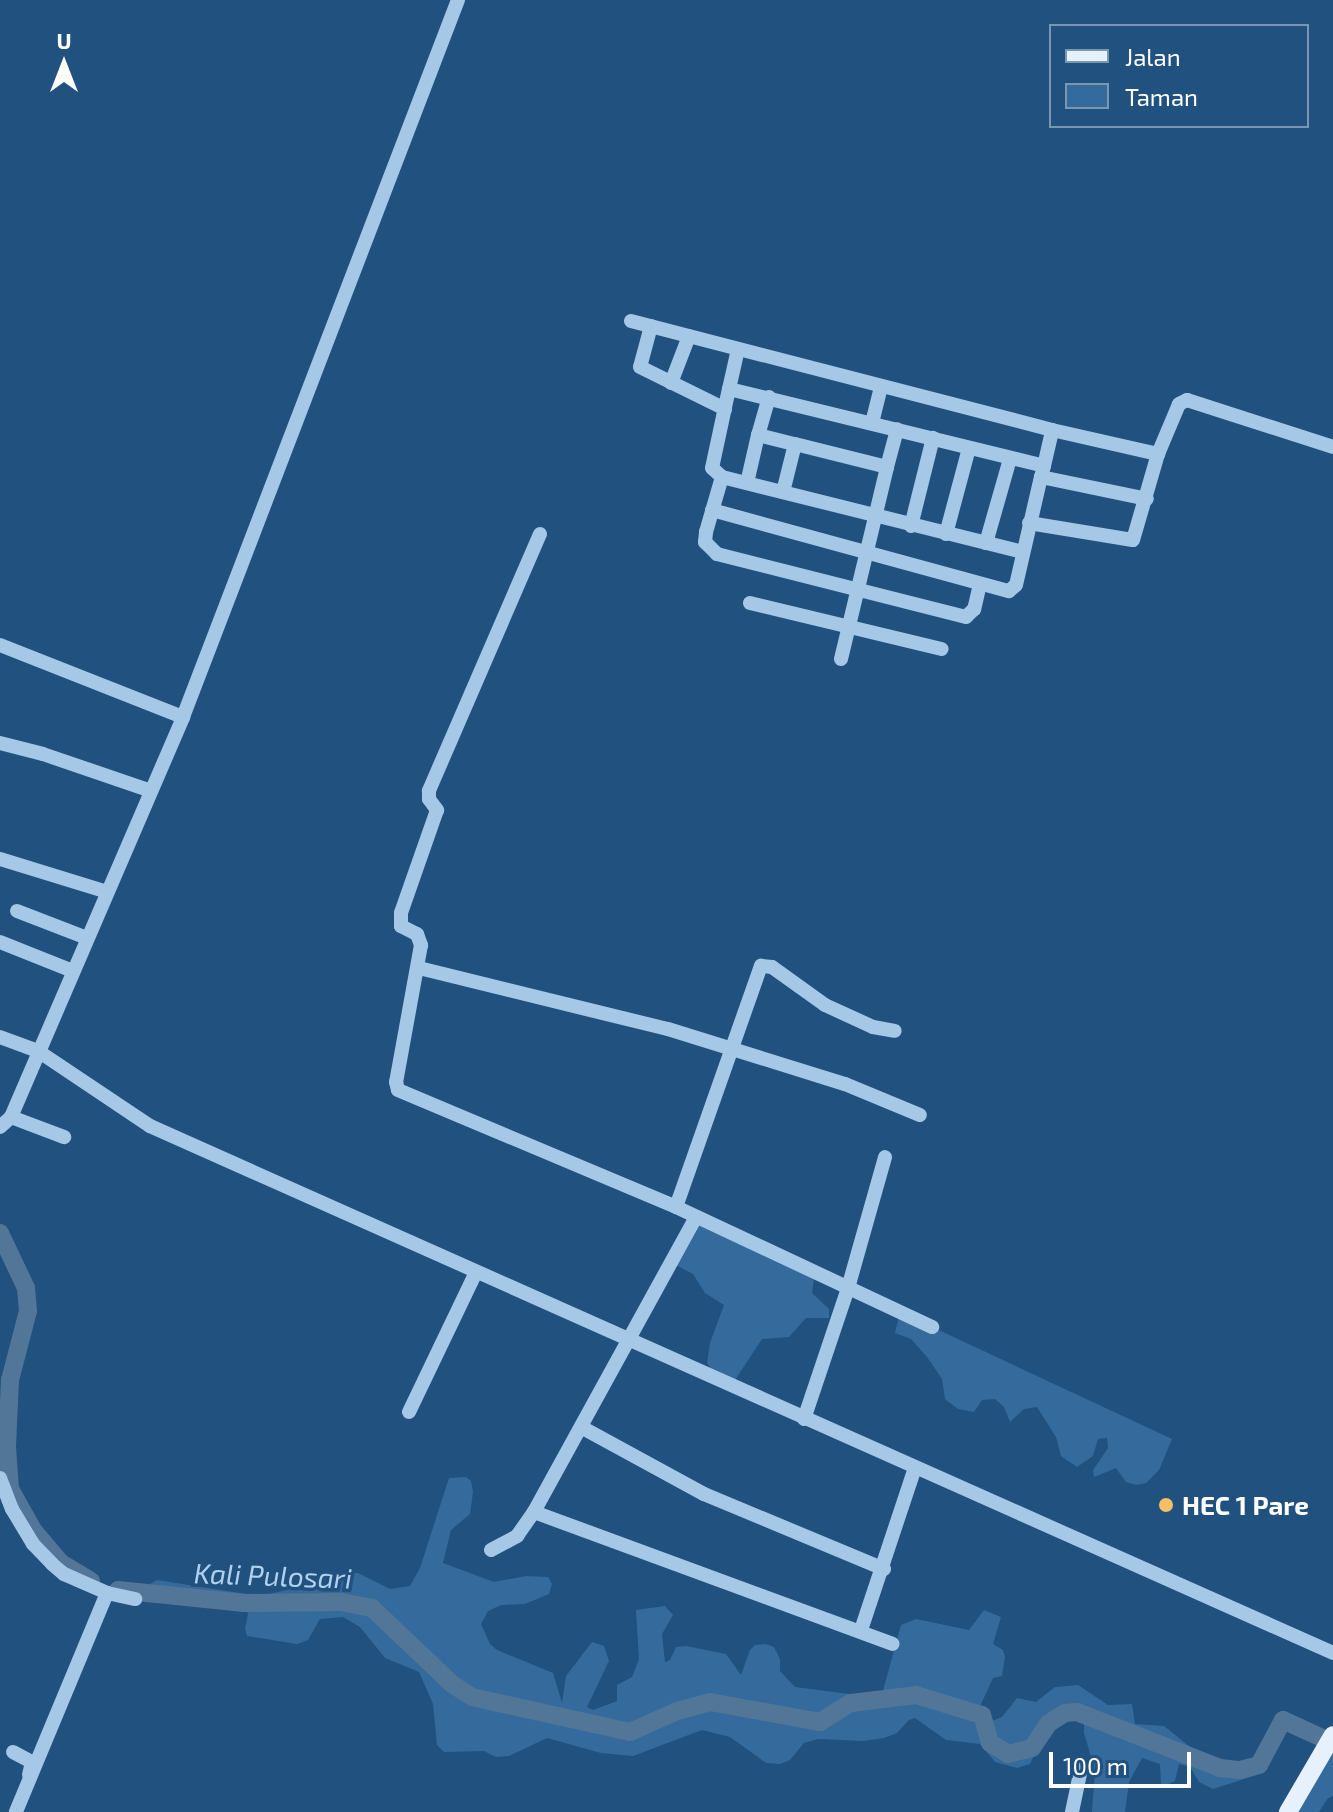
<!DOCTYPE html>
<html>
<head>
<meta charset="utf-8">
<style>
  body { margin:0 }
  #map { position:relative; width:1333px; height:1812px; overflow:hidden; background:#21517e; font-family:"Exo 2",sans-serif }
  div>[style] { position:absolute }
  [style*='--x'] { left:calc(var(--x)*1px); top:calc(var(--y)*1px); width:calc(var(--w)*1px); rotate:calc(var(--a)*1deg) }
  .green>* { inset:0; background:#346b9c }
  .river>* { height:18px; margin:-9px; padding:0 9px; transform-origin:9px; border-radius:9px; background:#527697 }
  .minor>* { height:14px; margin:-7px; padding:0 7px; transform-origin:7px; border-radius:7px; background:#a5c8e7 }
  .major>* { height:18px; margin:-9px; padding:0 9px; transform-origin:9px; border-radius:9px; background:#e7f1fd }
  .dots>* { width:22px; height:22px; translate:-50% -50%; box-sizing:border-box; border:4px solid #21517e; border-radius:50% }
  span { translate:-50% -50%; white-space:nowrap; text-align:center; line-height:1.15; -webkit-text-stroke:7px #21517e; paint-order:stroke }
  .poi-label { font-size:26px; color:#fff; font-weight:700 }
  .left { translate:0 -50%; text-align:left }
  .water-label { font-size:28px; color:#b0d2ef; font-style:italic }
  .legend { position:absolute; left:1049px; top:24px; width:260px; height:104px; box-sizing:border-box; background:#21517e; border:2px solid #7a97b2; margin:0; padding:10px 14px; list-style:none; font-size:24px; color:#fff }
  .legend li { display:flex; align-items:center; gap:16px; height:40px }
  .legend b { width:40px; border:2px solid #7a97b2 }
  .north { position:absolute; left:24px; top:24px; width:80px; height:80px; -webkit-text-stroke:6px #21517e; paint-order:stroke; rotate:0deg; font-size:22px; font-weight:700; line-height:32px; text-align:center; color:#fff }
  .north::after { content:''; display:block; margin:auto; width:28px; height:36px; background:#fff; clip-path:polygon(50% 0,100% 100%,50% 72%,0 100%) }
  .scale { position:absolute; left:1049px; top:1752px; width:142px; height:36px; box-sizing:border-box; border:4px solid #fff; border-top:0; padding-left:10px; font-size:24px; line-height:28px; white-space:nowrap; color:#fff; -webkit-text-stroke:6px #21517e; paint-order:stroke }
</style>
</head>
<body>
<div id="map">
  <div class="green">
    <i style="clip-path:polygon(696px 1217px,815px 1272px,812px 1293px,829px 1309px,829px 1318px,806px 1318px,789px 1337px,762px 1339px,735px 1380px,711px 1369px,707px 1363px,710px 1343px,724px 1305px,705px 1293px,693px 1274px,672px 1263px)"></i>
    <i style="clip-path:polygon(900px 1312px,1172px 1439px,1159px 1470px,1146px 1483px,1136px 1485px,1126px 1482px,1116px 1468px,1094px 1477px,1093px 1470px,1108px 1448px,1107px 1438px,1098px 1439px,1093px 1456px,1077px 1467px,1061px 1456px,1056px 1437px,1037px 1407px,1024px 1409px,1010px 1422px,1004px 1407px,995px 1399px,982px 1400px,974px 1412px,958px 1409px,945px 1399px,942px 1379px,927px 1357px,911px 1339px,895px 1333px)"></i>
    <i style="clip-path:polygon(466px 1477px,471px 1481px,473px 1492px,470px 1514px,451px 1530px,443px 1563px,494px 1582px,526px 1576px,548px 1577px,552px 1584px,549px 1594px,525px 1604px,501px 1605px,488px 1611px,481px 1624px,490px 1644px,497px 1650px,553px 1673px,562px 1703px,566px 1676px,592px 1642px,604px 1646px,609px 1661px,587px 1707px,593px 1710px,617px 1701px,617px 1685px,632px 1677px,639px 1659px,636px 1610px,665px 1606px,673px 1615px,662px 1634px,665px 1662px,670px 1660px,676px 1647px,686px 1646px,726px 1654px,741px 1675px,750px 1650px,755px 1645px,766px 1644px,774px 1647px,780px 1659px,780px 1671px,795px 1687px,881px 1698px,901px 1625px,916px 1619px,969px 1630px,984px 1610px,1001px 1617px,993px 1644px,1003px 1650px,1005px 1657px,1002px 1676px,993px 1678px,977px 1713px,985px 1718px,992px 1721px,1002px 1717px,1017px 1698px,1036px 1702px,1055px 1687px,1078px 1685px,1108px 1705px,1132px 1704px,1135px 1724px,1164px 1726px,1204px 1758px,1229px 1767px,1258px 1763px,1263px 1773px,1213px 1789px,1199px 1782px,1190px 1767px,1179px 1764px,1175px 1781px,1165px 1786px,1161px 1784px,1160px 1764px,1142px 1758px,1129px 1782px,1125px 1812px,1092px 1812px,1095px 1770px,1084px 1733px,1084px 1714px,1077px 1712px,1064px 1713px,1049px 1723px,1030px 1764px,1017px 1768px,995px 1762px,980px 1744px,946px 1740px,915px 1718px,909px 1720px,897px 1733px,884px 1738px,863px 1741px,818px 1739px,804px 1743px,790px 1760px,780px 1764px,766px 1763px,730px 1737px,702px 1730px,633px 1756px,601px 1753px,547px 1738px,509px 1756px,496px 1757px,484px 1751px,444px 1752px,437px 1745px,433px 1704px,419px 1672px,385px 1658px,360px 1627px,343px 1617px,320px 1619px,308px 1640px,297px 1644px,247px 1636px,245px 1629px,248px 1614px,243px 1603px,149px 1595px,150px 1584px,157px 1580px,260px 1596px,291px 1589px,333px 1574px,358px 1573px,390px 1589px,410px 1586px,420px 1568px,449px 1478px)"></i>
    <i style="clip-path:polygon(1333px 1742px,1333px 1796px,1328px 1798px,1319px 1812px,1288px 1812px)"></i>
  </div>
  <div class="river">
    <i style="--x:0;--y:1233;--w:61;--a:64.7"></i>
    <i style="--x:26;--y:1288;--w:23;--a:85"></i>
    <i style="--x:28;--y:1311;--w:71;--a:104.6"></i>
    <i style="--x:10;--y:1380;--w:67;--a:92.6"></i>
    <i style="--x:7;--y:1447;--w:42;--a:85.9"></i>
    <i style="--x:10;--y:1489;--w:47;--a:60.7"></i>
    <i style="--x:33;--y:1530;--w:43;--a:49.7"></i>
    <i style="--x:61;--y:1563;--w:35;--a:31"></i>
    <i style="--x:118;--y:1590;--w:127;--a:5.9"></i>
    <i style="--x:244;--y:1603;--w:97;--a:-0.6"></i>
    <i style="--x:341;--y:1602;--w:32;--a:11"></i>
    <i style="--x:372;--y:1608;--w:110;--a:43.5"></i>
    <i style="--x:452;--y:1684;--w:24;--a:33"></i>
    <i style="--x:472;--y:1697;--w:162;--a:12.5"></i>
    <i style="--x:630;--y:1732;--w:51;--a:-24.1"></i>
    <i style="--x:677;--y:1711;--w:34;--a:-15"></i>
    <i style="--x:710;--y:1702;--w:112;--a:10.3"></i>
    <i style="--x:820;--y:1722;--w:36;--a:-32"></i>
    <i style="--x:851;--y:1703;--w:65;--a:-7"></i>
    <i style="--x:916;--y:1695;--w:69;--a:16.9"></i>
    <i style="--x:982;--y:1715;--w:29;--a:74"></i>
    <i style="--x:990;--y:1743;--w:21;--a:31"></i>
    <i style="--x:1008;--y:1754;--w:25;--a:-14"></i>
    <i style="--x:1032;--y:1748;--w:30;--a:-56"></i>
    <i style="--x:1049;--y:1723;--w:19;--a:-32"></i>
    <i style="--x:1065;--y:1713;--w:12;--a:-5"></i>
    <i style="--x:1077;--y:1712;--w:154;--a:21.4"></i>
    <i style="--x:1220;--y:1768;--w:20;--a:6"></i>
    <i style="--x:1240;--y:1770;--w:20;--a:-15"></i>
    <i style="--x:1259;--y:1765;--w:51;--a:-61.9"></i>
    <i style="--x:1283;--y:1720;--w:55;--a:24.7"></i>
  </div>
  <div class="minor">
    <i style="--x:631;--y:321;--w:435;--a:14.5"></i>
    <i style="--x:1052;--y:430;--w:109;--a:12.8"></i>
    <i style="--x:651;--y:326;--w:42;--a:105"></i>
    <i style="--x:640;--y:367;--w:95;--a:26.3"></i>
    <i style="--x:671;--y:383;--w:50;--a:-69"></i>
    <i style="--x:729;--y:389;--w:41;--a:-77.3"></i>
    <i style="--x:769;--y:397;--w:40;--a:106"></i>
    <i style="--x:758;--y:435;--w:38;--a:14"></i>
    <i style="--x:872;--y:423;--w:38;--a:-76"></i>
    <i style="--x:1044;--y:466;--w:37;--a:-77"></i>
    <i style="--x:722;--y:477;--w:13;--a:-138"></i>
    <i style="--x:712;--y:468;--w:81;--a:-77.9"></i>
    <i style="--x:729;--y:389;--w:324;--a:13.7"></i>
    <i style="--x:1044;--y:466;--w:11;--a:105"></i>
    <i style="--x:1041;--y:477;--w:108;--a:11.7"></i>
    <i style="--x:747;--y:483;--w:49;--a:-77.1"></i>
    <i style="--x:783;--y:492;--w:49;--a:-76"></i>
    <i style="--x:795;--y:444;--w:95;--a:14"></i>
    <i style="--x:887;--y:467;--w:39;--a:-75"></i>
    <i style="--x:712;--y:510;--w:308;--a:15.3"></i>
    <i style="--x:1009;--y:591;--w:9;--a:-41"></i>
    <i style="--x:1016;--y:585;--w:111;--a:-77"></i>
    <i style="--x:1029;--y:523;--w:105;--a:9.3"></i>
    <i style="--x:1133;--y:540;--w:90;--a:-73.8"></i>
    <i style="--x:1158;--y:454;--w:54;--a:-67.2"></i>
    <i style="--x:1179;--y:404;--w:9;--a:-27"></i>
    <i style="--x:1187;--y:400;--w:153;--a:17.8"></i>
    <i style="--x:911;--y:526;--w:91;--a:-76"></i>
    <i style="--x:540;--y:534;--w:280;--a:113.4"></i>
    <i style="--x:429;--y:791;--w:8;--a:90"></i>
    <i style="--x:429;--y:799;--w:14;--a:54"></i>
    <i style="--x:437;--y:810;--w:109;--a:109.3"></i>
    <i style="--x:401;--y:913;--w:13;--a:90"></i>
    <i style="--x:401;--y:926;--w:18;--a:27"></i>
    <i style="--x:417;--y:934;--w:12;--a:70"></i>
    <i style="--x:421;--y:945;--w:139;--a:100.3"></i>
    <i style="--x:396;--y:1082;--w:8;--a:76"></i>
    <i style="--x:398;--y:1090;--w:302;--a:22.8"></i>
    <i style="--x:676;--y:1207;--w:283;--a:25.1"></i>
    <i style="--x:946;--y:534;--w:89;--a:-75"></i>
    <i style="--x:986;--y:543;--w:87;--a:-74.1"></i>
    <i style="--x:980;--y:584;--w:26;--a:103"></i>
    <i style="--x:974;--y:609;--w:11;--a:135"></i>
    <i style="--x:966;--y:617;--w:257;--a:-165.8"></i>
    <i style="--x:717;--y:554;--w:17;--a:-135"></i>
    <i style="--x:705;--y:542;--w:10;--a:-84"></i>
    <i style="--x:706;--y:532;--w:57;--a:-73.8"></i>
    <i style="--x:722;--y:477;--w:309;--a:14"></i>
    <i style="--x:750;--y:603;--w:197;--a:13.5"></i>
    <i style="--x:0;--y:645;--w:197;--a:21.5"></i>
    <i style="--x:841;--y:659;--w:197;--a:-76.5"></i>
    <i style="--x:0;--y:743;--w:44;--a:14.3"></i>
    <i style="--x:43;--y:754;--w:114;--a:18.9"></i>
    <i style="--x:0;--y:859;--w:112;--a:17.1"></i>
    <i style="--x:17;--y:911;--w:75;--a:21.1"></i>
    <i style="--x:0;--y:942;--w:79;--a:21.7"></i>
    <i style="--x:419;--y:968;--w:256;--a:13.8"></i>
    <i style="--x:668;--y:1029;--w:185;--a:17.3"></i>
    <i style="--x:845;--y:1084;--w:81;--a:22.5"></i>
    <i style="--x:0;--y:1037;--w:40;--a:20.2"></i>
    <i style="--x:38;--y:1051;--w:135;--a:33.8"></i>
    <i style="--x:150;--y:1126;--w:1295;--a:24.01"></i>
    <i style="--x:11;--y:1117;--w:57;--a:20.7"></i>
    <i style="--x:0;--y:1127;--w:15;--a:-42"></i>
    <i style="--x:11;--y:1117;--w:435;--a:-66.7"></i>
    <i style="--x:183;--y:717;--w:768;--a:-69.02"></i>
    <i style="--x:676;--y:1207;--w:256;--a:-70.6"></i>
    <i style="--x:761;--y:966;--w:11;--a:5"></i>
    <i style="--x:772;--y:967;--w:65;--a:35.6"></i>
    <i style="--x:825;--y:1005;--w:53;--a:24.6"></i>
    <i style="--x:873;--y:1027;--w:22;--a:10"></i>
    <i style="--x:696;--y:1217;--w:337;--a:118.8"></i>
    <i style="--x:534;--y:1512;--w:382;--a:20.2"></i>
    <i style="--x:409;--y:1412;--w:155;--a:-64.4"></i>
    <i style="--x:804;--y:1419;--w:138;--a:-71.4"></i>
    <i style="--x:848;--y:1288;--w:136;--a:-74.2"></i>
    <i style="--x:581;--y:1427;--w:140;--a:28.6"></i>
    <i style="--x:704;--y:1494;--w:195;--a:22.6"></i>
    <i style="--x:0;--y:1478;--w:33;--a:69"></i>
    <i style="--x:12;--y:1509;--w:41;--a:59"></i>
    <i style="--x:33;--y:1544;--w:28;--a:46"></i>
    <i style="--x:52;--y:1564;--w:16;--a:40"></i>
    <i style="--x:64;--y:1574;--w:47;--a:23.8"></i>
    <i style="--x:107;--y:1593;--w:237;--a:112.6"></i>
    <i style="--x:491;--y:1550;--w:30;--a:-28"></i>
    <i style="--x:517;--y:1536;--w:29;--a:-55"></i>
    <i style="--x:107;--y:1593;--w:29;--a:12"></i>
    <i style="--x:861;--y:1630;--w:171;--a:-71.6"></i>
    <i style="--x:13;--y:1752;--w:21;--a:28"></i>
    <i style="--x:32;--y:1762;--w:13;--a:103"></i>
    <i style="--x:1072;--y:1812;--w:49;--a:-78.2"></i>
  </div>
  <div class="major">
    <i style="--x:1288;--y:1812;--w:89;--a:-59.7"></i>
  </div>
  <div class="dots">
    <i style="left:1166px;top:1505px;background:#f4c066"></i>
  </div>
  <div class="poi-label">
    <span class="left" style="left:1182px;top:1505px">HEC 1 Pare</span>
  </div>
  <div class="water-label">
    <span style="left:273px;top:1575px;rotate:2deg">Kali Pulosari</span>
  </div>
  <ul class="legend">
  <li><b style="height:10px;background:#e7f1fd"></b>Jalan</li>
  <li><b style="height:22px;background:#346b9c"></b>Taman</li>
  </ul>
  <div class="north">U</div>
  <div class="scale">100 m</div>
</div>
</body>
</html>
